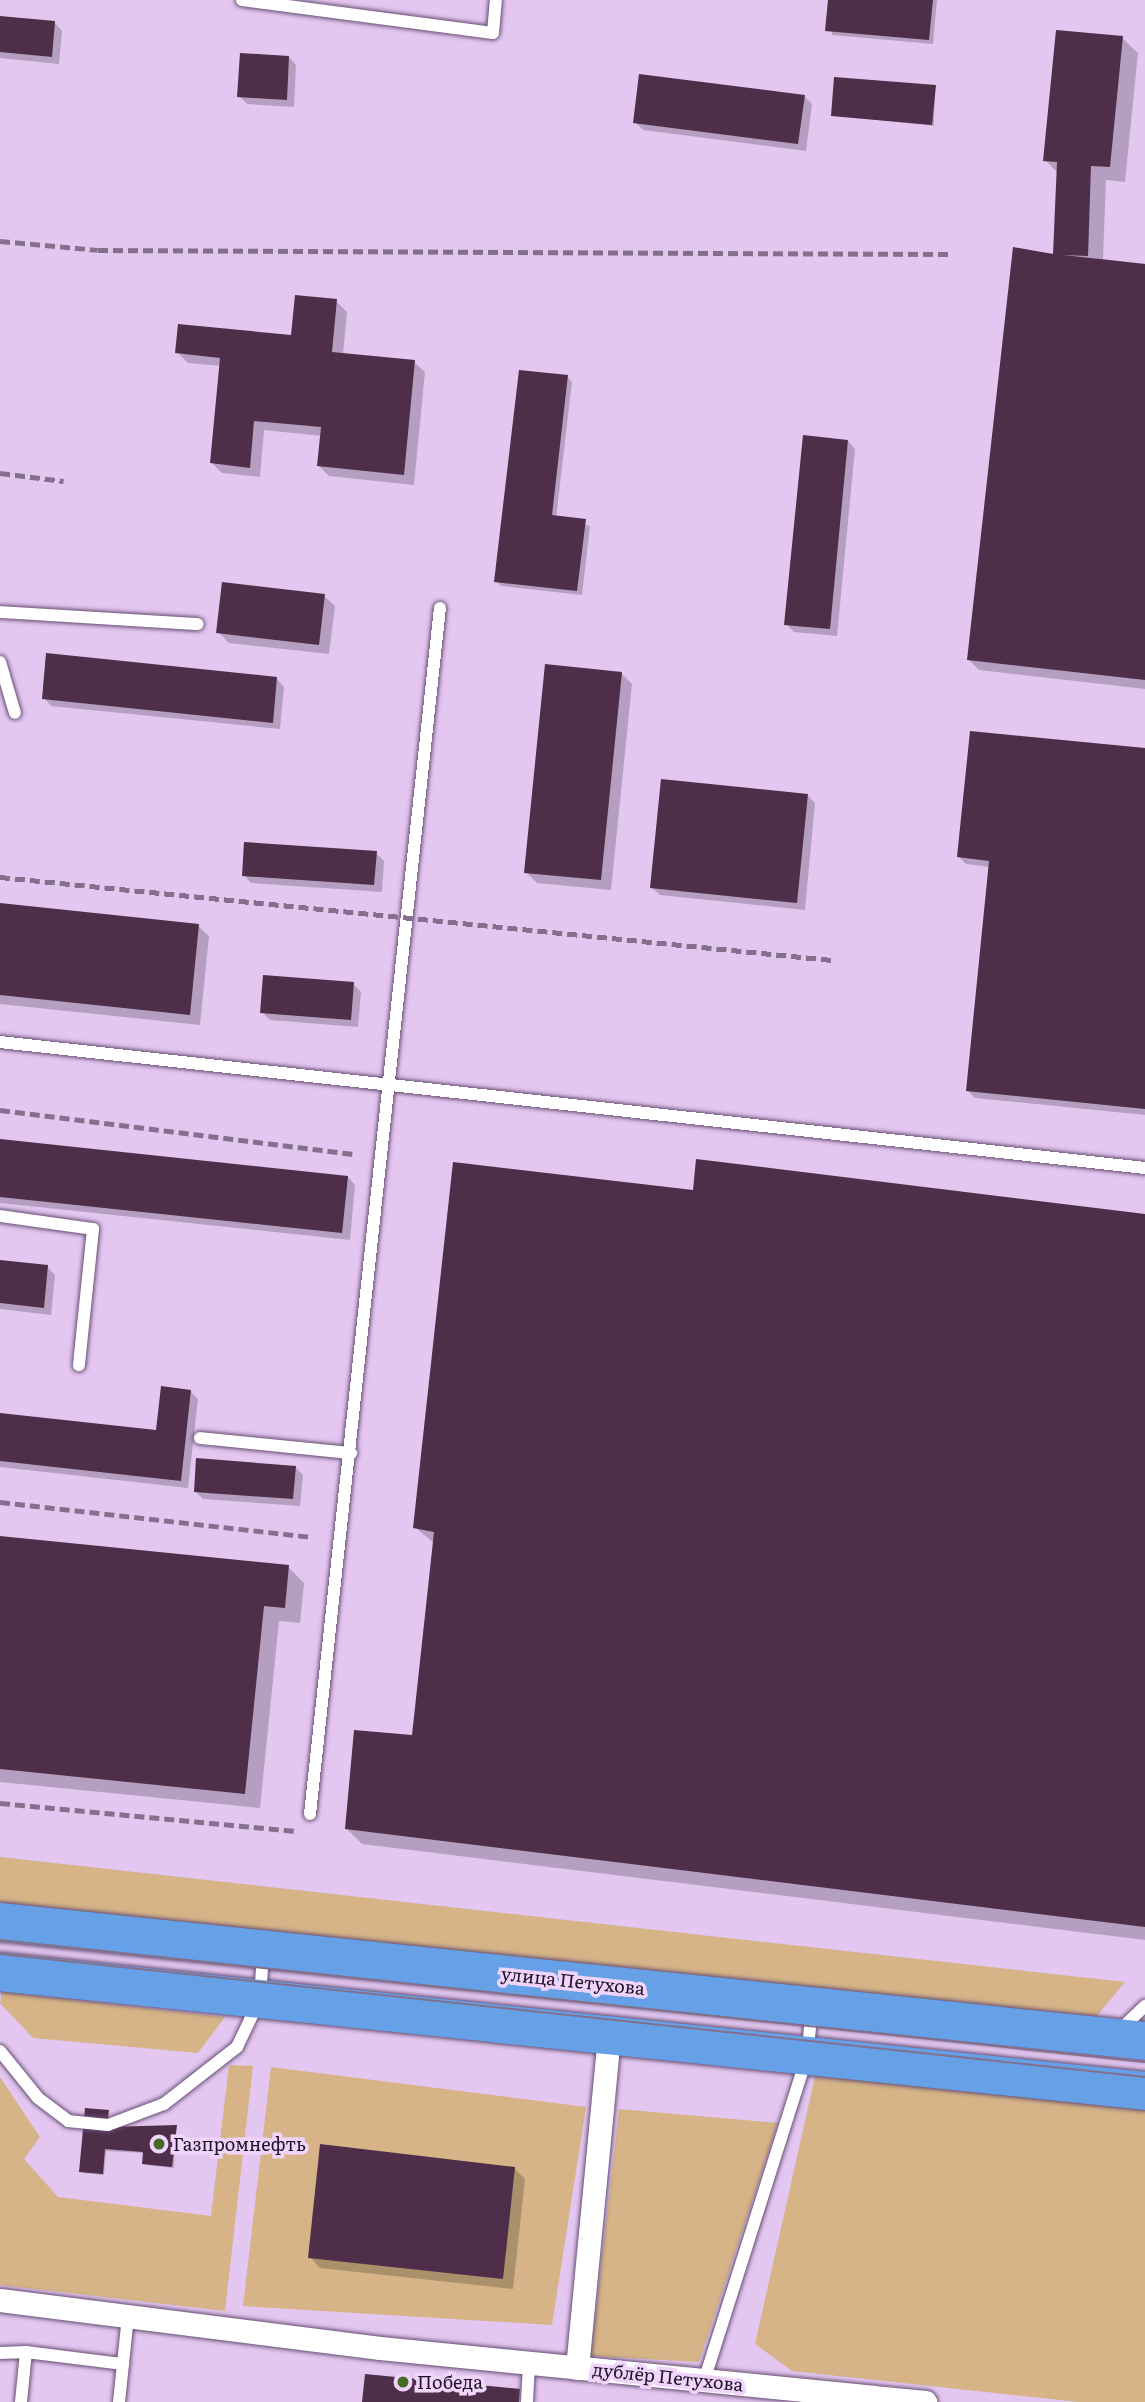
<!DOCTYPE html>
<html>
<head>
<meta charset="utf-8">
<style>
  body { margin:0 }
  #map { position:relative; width:1145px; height:2402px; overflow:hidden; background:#e3c7f1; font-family:Literata,serif }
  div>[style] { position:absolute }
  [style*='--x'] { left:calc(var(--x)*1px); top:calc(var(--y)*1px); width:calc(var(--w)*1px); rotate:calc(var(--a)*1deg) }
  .green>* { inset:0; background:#d6b487 }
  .shadow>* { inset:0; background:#0003 }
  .building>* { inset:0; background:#4f2e49 }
  .roads { filter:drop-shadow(0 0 2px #674e73) drop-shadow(0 0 2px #674e73) }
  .service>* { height:12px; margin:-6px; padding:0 6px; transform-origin:6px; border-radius:6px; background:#fff }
  .minor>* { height:23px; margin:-11.5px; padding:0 11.5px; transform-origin:11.5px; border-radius:11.5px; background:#fff }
  .trunk>* { height:38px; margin:-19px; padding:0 19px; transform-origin:19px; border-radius:19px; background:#66a0e6 }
  .tram>* { height:2px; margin:-1px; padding:0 1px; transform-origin:1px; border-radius:1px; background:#83708d }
  .rail>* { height:5px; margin-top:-2.5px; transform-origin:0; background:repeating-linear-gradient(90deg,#83708d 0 10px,transparent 0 15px) }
  .dots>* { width:19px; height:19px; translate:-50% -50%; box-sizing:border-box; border:4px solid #f0d4fe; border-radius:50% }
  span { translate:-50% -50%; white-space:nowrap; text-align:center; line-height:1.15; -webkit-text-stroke:7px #f0d4fe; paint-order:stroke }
  .street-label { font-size:18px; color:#1d1322 }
  .poi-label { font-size:18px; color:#1d1322 }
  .left { translate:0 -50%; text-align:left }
</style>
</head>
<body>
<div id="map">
  <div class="green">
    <i style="clip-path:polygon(0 1857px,1125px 1982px,1096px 2017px,0 1908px)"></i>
    <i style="clip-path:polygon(2px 1992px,225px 2017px,198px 2053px,33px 2038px,0 2003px)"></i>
    <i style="clip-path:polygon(229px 2065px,253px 2066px,225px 2311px,0 2285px,0 2077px,40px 2137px,24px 2159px,58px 2197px,211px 2216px)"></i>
    <i style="clip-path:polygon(271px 2067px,586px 2107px,552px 2325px,243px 2306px)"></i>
    <i style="clip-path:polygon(816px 2072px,1145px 2109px,1145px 2402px,1079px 2402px,792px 2371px,755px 2344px)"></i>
    <i style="clip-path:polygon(619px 2109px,778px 2123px,699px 2362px,591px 2356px)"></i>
  </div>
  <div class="shadow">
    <i style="clip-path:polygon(829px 0,937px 0,933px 44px,832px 35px)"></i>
    <i style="clip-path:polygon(0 18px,55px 23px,62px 31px,59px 64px,0 58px)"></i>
    <i style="clip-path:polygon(1122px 38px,1138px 53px,1125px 182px,1106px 180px,1103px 259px,1145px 264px,1145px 689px,979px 670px,969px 660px,1015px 249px,1055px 254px,1058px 173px,1045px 160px)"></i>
    <i style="clip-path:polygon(289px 57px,296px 65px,294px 107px,247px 104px,239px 96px)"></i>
    <i style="clip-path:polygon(935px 87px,934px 126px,833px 115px)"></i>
    <i style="clip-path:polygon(804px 96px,812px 104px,806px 151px,643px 130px,635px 122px)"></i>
    <i style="clip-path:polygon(336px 301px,347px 312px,343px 355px,414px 362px,425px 372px,414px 485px,329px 476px,319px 466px,322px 436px,264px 430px,260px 477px,222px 473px,212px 463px,221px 366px,188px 363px,177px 352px,293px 337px)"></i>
    <i style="clip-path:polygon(567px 377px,572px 382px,556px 518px,590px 526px,582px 595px,501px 586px,496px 581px)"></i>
    <i style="clip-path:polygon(848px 441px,855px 449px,837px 636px,794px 632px,786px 624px)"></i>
    <i style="clip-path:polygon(324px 596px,335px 606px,329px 654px,229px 643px,218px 632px)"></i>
    <i style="clip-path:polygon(621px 673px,632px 684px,611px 890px,537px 883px,526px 872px)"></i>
    <i style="clip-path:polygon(277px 679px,284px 687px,280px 729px,51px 706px,44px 698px)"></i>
    <i style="clip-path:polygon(1145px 750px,1145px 1115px,975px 1098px,967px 1090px,990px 867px,966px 864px,959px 857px)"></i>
    <i style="clip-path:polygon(808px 796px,815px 803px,805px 910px,660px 895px,652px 888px)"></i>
    <i style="clip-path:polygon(376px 853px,384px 861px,382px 892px,251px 883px,244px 875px)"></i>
    <i style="clip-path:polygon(0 905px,198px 926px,209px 936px,200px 1025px,0 1004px)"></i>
    <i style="clip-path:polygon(353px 984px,361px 992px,358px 1027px,270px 1020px,262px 1012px)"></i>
    <i style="clip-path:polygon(0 1141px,348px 1177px,355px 1185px,350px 1240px,0 1203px)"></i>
    <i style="clip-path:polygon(695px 1191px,1145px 1216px,1145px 1940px,362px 1844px,346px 1828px,414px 1737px,435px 1544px,415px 1527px)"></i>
    <i style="clip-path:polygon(0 1262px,47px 1267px,55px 1275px,51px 1315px,0 1309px)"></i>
    <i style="clip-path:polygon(190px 1391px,198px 1399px,188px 1488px,0 1467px,0 1415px,158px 1432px)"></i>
    <i style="clip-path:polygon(295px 1467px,303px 1475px,300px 1506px,203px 1499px,195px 1491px)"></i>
    <i style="clip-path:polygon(0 1538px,288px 1567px,304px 1583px,300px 1623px,279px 1621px,260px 1808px,0 1782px)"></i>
    <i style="clip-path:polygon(108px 2111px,108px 2129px,176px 2126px,174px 2168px,146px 2165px,145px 2153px,106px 2151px,104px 2175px,83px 2173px)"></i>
    <i style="clip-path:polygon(514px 2168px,525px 2179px,513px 2289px,320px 2268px,310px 2257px)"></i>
  </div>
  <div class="building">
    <i style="clip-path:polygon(828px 0,933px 0,929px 40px,825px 31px)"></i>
    <i style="clip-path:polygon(0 16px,55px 21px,52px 57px,0 52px)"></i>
    <i style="clip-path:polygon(1056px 30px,1123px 36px,1110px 167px,1091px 166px,1088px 256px,1063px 255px,1145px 264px,1145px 680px,967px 660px,1013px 247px,1053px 254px,1057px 162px,1043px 161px)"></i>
    <i style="clip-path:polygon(240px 53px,289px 56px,287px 100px,237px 97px)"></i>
    <i style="clip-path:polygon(639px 74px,805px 95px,798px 144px,633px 123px)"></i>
    <i style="clip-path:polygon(834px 77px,936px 85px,932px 125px,831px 116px)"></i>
    <i style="clip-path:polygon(295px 295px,337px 299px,332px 352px,415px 360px,404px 475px,317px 466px,321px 427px,254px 421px,250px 468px,210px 463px,220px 358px,175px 353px,178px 324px,291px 335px)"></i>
    <i style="clip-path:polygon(519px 370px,568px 375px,552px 515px,586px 519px,577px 591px,494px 582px)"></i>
    <i style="clip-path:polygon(803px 435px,848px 440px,830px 629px,784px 625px)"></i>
    <i style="clip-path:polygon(222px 582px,325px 594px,319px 645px,216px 633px)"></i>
    <i style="clip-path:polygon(46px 653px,277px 677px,273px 723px,42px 699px)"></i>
    <i style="clip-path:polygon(545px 664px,622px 672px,601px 880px,524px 873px)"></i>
    <i style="clip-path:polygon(970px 731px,1145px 748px,1145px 1109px,966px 1091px,989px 861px,957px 857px)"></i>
    <i style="clip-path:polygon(661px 779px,808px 794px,797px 903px,650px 888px)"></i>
    <i style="clip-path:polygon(244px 842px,377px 851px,374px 885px,242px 876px)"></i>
    <i style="clip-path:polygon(0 903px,199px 924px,190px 1015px,0 995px)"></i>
    <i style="clip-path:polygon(263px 975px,354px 982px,351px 1020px,260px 1013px)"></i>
    <i style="clip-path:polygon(0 1139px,348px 1176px,342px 1233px,0 1197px)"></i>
    <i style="clip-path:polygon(696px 1159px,1145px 1214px,1145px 1927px,345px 1829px,354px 1730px,412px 1735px,434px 1532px,413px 1528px,453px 1162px,693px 1190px)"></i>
    <i style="clip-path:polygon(0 1260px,48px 1265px,44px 1308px,0 1303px)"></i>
    <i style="clip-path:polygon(161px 1386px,191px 1390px,181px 1481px,0 1461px,0 1413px,156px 1430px)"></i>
    <i style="clip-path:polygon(196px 1458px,296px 1466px,293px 1499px,194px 1492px)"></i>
    <i style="clip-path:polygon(0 1536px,289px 1565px,285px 1608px,264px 1606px,245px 1794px,0 1769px)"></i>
    <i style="clip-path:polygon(85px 2108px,109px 2110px,107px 2127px,177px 2125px,172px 2167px,142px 2164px,143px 2152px,105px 2149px,103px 2174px,79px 2172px)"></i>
    <i style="clip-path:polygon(320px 2144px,515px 2167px,503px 2279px,308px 2258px)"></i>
    <i style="clip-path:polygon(365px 2374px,520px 2389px,519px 2402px,362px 2402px)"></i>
  </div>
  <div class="roads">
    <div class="service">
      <i style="--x:242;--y:0;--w:253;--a:7.5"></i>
      <i style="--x:493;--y:33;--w:33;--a:-85"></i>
      <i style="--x:0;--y:612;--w:198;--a:3.5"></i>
      <i style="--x:0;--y:662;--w:53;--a:73.6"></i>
      <i style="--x:0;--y:1042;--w:1152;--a:6.28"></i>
      <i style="--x:0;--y:1216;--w:94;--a:8"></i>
      <i style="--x:93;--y:1229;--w:137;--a:95.9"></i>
      <i style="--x:200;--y:1438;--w:152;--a:5.7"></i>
      <i style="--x:310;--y:1814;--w:1213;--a:-83.85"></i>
      <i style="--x:1120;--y:2030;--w:35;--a:-44"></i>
      <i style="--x:0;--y:2051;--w:60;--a:51"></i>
      <i style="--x:38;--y:2098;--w:38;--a:37"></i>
      <i style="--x:68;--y:2121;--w:40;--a:5.7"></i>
      <i style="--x:108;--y:2125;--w:60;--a:-20.6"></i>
      <i style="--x:164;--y:2104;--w:93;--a:-38"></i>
      <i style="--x:237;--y:2047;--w:53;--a:-64.4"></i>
      <i style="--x:260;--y:1999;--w:47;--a:-86.3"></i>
      <i style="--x:0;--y:2353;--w:26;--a:-2"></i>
      <i style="--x:704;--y:2381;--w:341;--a:-72.4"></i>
      <i style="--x:807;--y:2056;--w:47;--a:-83.9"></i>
      <i style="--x:21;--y:2402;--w:50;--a:-84.3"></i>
      <i style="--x:26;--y:2352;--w:98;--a:7.1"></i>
      <i style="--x:119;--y:2402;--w:85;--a:-84"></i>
      <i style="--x:527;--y:2402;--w:39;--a:-87"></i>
    </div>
    <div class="minor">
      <i style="--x:0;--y:2300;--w:383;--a:7.2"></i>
      <i style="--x:380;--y:2348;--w:548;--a:5.66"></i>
      <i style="--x:577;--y:2368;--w:335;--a:-84.5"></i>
    </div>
    <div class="trunk">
      <i style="--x:0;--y:1922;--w:1151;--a:5.93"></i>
      <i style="--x:0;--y:1972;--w:1151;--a:5.93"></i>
    </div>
  </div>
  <div class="tram">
    <i style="--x:0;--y:1940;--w:1151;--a:6.08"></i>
    <i style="--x:0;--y:1954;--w:1152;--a:6.13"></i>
  </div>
  <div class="rail">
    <i style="--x:0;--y:241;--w:98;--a:5.2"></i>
    <i style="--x:98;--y:250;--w:850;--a:0.27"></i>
    <i style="--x:0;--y:473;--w:64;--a:7.1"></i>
    <i style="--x:0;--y:877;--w:835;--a:5.7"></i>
    <i style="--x:0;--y:1110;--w:356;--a:7.1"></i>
    <i style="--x:0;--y:1502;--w:315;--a:6.4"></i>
    <i style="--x:0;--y:1803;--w:297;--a:5.4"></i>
  </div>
  <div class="dots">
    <i style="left:159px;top:2144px;background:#436a26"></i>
    <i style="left:403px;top:2382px;background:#436a26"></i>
  </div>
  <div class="street-label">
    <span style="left:573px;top:1981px;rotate:6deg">улица Петухова</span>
    <span style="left:668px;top:2377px;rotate:6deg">дублёр Петухова</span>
  </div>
  <div class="poi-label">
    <span class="left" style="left:173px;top:2144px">Газпромнефть</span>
    <span class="left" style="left:417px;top:2382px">Победа</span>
  </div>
</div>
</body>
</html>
